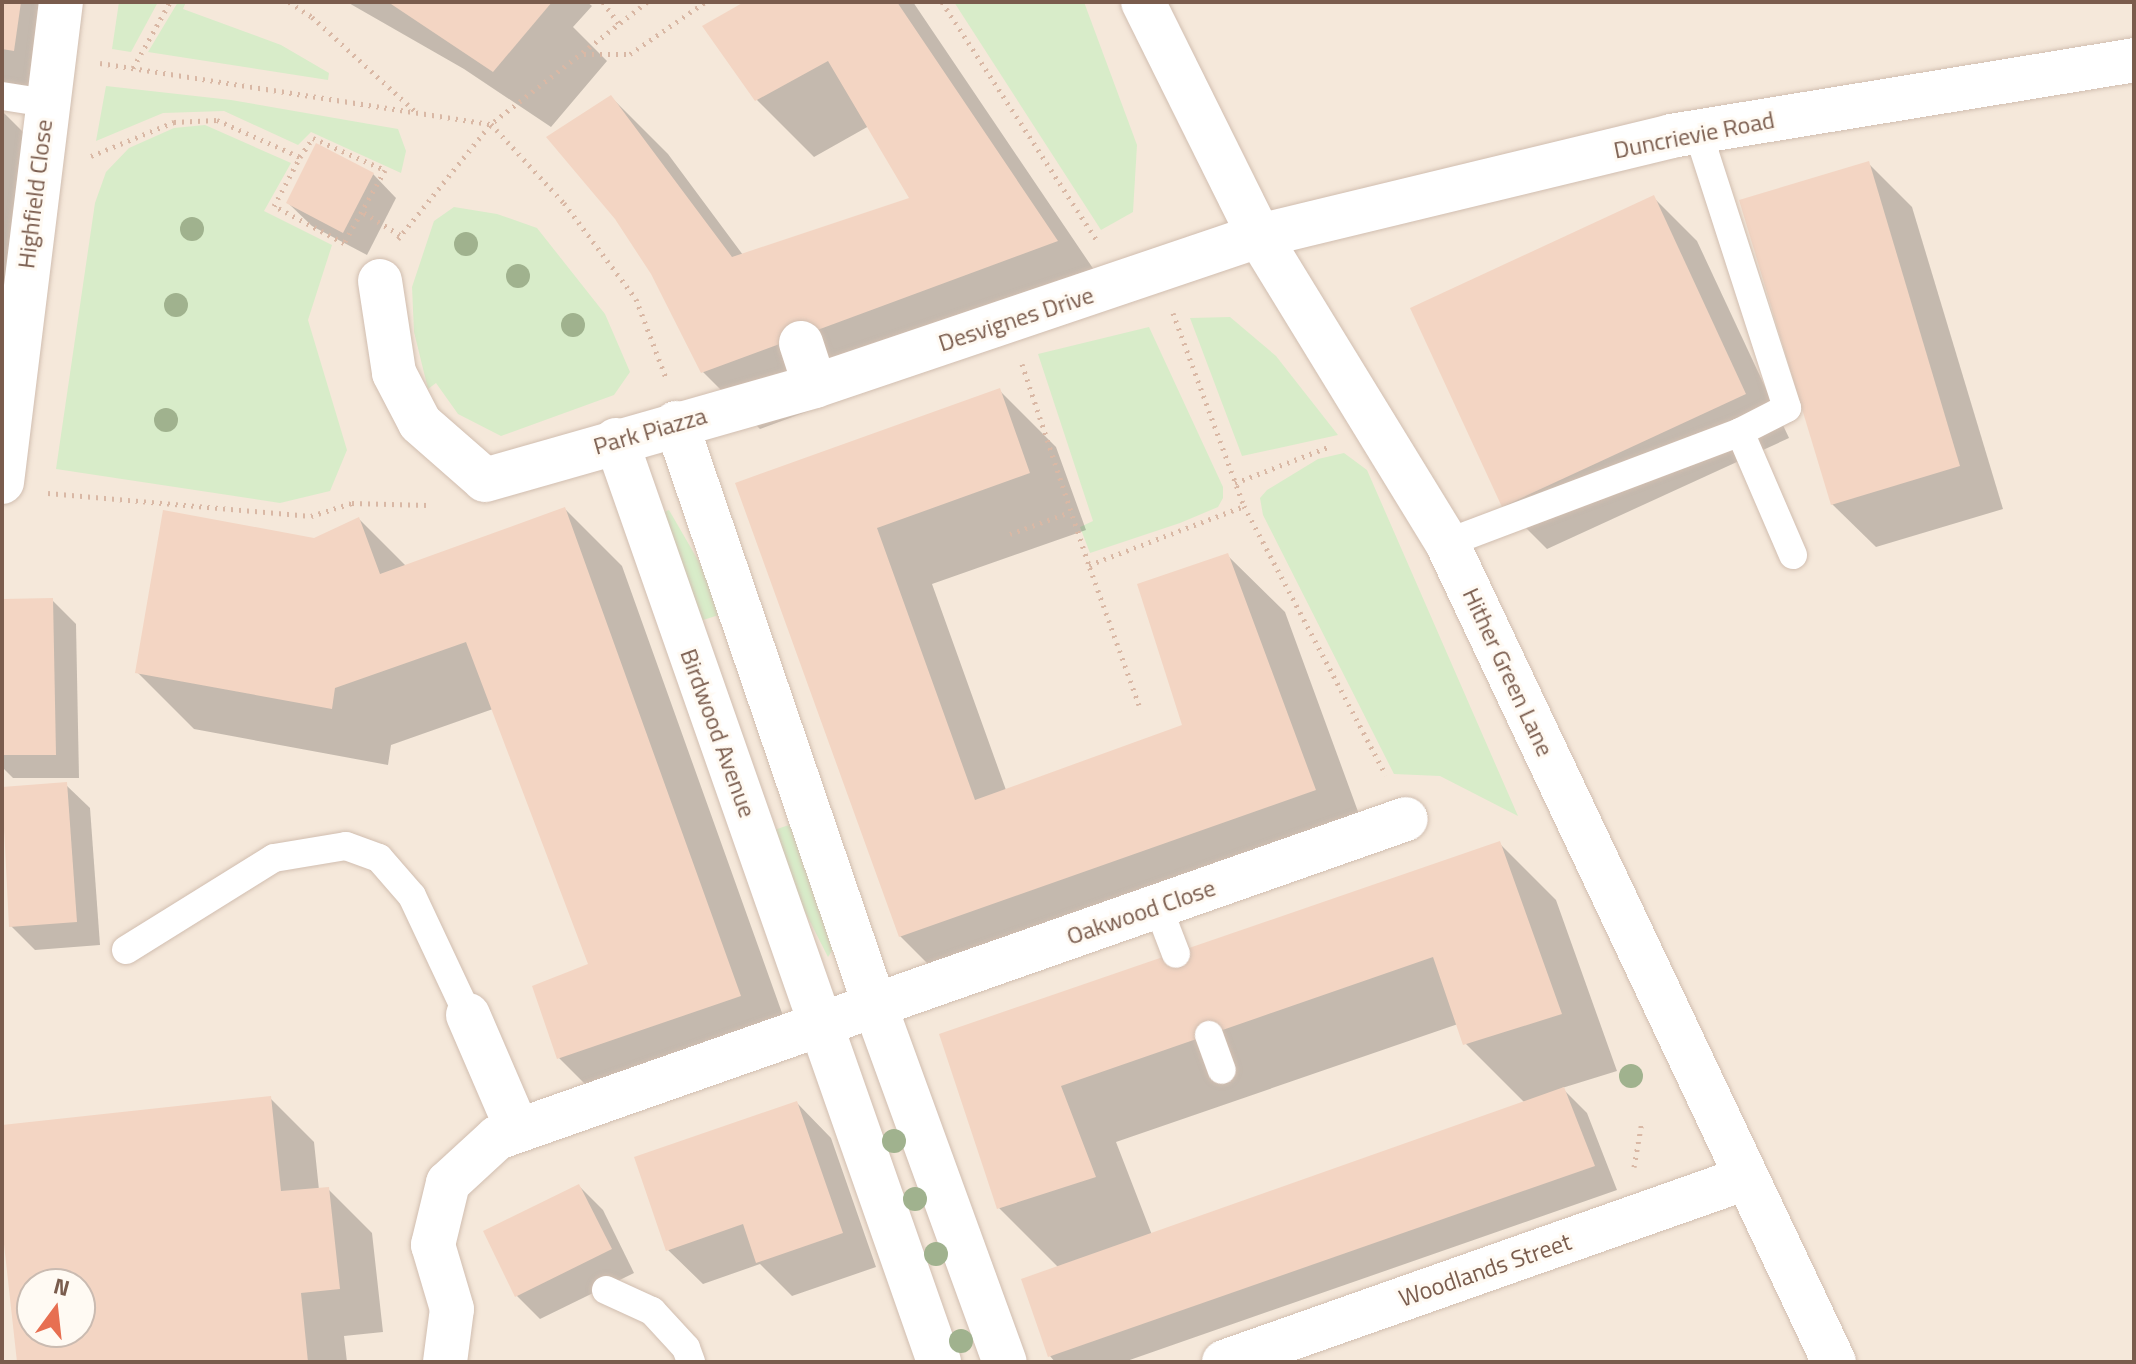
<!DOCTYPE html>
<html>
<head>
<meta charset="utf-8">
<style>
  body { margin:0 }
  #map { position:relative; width:2136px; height:1364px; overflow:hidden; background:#fdf6ec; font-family:"Titillium Web",sans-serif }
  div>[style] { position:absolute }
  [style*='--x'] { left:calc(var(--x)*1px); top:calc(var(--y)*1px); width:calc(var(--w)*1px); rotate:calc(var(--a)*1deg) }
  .residential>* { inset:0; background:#f5e8da }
  .green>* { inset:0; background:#d8ecc9 }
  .shadow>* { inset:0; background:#0003 }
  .building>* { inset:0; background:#f3d5c3 }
  .path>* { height:5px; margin-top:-2.5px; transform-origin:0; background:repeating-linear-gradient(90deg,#d9b8a5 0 2px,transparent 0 8px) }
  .roads { filter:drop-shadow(0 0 2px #d1beb0) drop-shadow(0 0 2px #d1beb0) }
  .lane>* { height:28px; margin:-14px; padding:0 14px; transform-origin:14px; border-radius:14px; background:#fff }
  .street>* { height:44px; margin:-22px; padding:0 22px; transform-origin:22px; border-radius:22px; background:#fff }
  .secondary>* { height:44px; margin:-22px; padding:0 22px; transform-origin:22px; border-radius:22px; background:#fff }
  .trees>* { width:24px; height:24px; margin:-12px; border-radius:50%; background:#a0b28e }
  span { translate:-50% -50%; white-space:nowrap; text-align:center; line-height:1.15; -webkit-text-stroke:6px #fffaf3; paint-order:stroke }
  .street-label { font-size:24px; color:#7a5c4d }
  .frame { position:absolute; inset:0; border:4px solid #7a5c4d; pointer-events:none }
  .north { position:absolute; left:16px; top:1268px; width:80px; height:80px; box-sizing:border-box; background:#fffaf3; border:2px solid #cabbb1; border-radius:50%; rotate:15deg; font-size:22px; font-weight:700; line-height:32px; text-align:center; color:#7a5c4d }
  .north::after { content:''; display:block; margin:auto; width:28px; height:36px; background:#e76f51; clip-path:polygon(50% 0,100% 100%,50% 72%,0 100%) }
</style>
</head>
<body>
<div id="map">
  <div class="residential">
    <i style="clip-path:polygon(evenodd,2px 2px,2134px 2px,2134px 1362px,2px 1362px,2px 2px,32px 1284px,80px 1284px,80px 1332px,32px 1332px,32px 1284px)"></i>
  </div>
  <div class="green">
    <i style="clip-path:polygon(119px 2px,158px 2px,131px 52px,112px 49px)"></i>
    <i style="clip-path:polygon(178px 2px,186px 2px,183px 9px,281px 45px,329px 73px,328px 80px,148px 52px)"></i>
    <i style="clip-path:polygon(954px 2px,1084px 2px,1137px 145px,1133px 212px,1101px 230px)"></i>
    <i style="clip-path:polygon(106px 86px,231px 100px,398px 129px,406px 151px,401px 173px,311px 132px,298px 145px,224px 111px,163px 113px,96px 141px)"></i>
    <i style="clip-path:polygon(205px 125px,291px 163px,264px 211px,332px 245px,308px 320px,347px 450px,330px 491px,280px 503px,56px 469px,95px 203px,106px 172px,129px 148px,174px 128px)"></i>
    <i style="clip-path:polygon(454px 207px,497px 214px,537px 228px,605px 314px,630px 372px,614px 395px,501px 436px,458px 414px,436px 383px,428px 389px,414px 332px,412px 287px,434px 221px)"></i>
    <i style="clip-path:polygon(1230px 317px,1276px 356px,1338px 435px,1242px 456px,1190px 318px)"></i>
    <i style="clip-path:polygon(1149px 327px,1223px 487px,1223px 498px,1218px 507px,1180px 523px,1090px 553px,1080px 527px,1093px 521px,1038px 354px)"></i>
    <i style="clip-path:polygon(1344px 453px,1367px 470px,1518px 816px,1440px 776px,1394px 774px,1263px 515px,1260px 498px,1267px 490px,1318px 459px)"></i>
    <i style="clip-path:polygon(669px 510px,728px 612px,694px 623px,656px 515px)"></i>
    <i style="clip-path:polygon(795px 823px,839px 940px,828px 957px,765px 833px)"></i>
  </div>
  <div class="shadow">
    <i style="clip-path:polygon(2px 2px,70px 2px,57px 93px,2px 85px)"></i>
    <i style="clip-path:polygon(347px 2px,587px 2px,592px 6px,573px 27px,607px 61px,551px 127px,464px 69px)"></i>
    <i style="clip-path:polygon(748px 2px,913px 2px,1113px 298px,760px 429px,703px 372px,611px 97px,668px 154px,743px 255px,912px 199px,869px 126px,814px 157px,757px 100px)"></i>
    <i style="clip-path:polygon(2px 111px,45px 154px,2px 467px)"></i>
    <i style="clip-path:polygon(1869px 164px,1912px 207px,2003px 509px,1876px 547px,1832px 504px)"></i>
    <i style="clip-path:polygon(373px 174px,396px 198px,367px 255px,312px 226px,288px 203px)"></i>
    <i style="clip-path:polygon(1654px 198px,1697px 241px,1789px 438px,1547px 549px,1504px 506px)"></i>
    <i style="clip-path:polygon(999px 390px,1056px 447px,1086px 530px,932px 584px,1006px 790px,1184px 726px,1228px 556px,1285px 612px,1371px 847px,957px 993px,900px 936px,737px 484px)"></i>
    <i style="clip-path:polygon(565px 509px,622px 566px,796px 1052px,616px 1115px,559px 1058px,535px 987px,591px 965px,493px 709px,391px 745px,388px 765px,194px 729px,137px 672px,314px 540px,359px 519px,407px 567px)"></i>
    <i style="clip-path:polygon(52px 600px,76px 624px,79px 778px,13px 778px,2px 767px,2px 601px)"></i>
    <i style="clip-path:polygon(66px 785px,90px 808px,100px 945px,35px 950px,11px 926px,2px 789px)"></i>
    <i style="clip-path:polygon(evenodd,1499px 843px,1556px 900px,1617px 1071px,1562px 1088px,1587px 1113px,1617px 1190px,1124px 1362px,1055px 1362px,1050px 1356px,1059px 1268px,999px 1208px,942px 1036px,1499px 843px,1458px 1024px,1465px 1043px,1525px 1103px,1152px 1235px,1116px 1142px,1458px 1024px)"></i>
    <i style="clip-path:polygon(evenodd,270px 1098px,314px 1142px,319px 1190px,328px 1189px,372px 1233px,383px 1332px,344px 1336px,347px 1362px,19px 1362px,2px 1208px,2px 1127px,270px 1098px,32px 1284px,80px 1284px,80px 1332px,32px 1332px,32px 1284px)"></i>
    <i style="clip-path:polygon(797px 1103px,831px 1138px,876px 1267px,792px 1296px,760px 1264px,703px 1284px,668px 1250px)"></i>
    <i style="clip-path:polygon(579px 1186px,603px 1210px,634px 1273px,540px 1319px,516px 1295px)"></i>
  </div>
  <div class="building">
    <i style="clip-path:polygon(2px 2px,21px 2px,14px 51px,2px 49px)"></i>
    <i style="clip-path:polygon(388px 2px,552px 2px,493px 72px)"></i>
    <i style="clip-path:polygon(744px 2px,897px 2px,1058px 241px,701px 373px,651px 274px,615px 219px,546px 137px,611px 95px,732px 257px,909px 198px,828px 61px,755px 101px,702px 26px)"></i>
    <i style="clip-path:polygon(316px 143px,374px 173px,343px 233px,286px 203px)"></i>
    <i style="clip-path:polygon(1869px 161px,1960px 466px,1831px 505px,1739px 200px)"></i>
    <i style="clip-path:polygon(1654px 195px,1746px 394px,1502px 507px,1410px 308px)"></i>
    <i style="clip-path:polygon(1000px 388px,1030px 473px,877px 528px,975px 800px,1182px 725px,1137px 584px,1228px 553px,1316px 790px,899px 937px,735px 483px)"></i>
    <i style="clip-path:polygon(565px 507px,741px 996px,557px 1059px,532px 986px,588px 964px,466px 642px,335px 688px,332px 709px,135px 673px,163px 510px,314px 538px,359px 517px,380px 574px)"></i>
    <i style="clip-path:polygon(53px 598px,56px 755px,2px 755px,2px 599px)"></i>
    <i style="clip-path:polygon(67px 782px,77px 922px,9px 927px,2px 787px)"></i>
    <i style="clip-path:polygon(1500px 841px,1562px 1014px,1463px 1045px,1433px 957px,1061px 1086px,1096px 1177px,997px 1209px,939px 1034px)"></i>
    <i style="clip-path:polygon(1564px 1087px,1595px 1166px,1048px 1357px,1021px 1279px)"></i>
    <i style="clip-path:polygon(evenodd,271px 1096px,281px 1191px,329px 1187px,340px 1289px,301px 1293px,308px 1362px,17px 1362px,2px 1226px,2px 1125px,271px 1096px,32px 1284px,80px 1284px,80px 1332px,32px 1332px,32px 1284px)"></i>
    <i style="clip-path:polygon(797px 1101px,843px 1233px,756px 1263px,743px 1224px,666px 1251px,634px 1157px)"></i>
    <i style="clip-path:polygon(579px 1184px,612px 1249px,515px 1297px,483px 1231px)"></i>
  </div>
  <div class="path">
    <i style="--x:289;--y:2;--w:27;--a:33"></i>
    <i style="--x:312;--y:17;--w:139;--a:42.4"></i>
    <i style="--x:603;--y:2;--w:27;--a:54"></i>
    <i style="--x:647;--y:2;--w:198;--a:142"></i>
    <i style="--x:491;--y:124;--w:108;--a:47.3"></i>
    <i style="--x:564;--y:203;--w:120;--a:53.1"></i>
    <i style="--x:636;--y:299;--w:85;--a:69.2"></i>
    <i style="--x:942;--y:2;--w:283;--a:57"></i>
    <i style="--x:584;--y:54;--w:46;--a:0"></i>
    <i style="--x:630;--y:54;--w:91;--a:-34.7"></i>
    <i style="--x:100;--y:63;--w:396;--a:8.9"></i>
    <i style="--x:133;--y:68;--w:76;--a:-60.7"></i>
    <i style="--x:91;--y:156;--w:90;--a:-22.3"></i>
    <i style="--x:174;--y:122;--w:43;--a:-2.7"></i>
    <i style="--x:217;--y:120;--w:91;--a:24"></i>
    <i style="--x:300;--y:157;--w:23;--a:-56"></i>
    <i style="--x:313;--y:138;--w:79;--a:24"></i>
    <i style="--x:385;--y:170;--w:84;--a:119.3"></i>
    <i style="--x:344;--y:243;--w:79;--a:-152.1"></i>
    <i style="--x:274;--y:206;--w:55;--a:-62"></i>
    <i style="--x:364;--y:213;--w:42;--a:31.4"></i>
    <i style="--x:398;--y:239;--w:146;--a:-51.1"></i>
    <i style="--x:1173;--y:313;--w:206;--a:69.8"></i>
    <i style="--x:1244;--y:506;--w:304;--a:62.2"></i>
    <i style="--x:1022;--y:364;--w:212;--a:71.6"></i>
    <i style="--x:1235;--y:483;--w:103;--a:-21.1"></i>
    <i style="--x:48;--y:493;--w:264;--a:5"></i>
    <i style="--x:311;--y:516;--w:43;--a:-17.6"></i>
    <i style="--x:352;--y:503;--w:76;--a:1.5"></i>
    <i style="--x:1010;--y:534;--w:64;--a:-20.1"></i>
    <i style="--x:1139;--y:705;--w:149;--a:-109.7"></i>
    <i style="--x:1089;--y:565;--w:166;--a:-20.8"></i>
    <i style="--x:1634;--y:1167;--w:47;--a:-80.1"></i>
  </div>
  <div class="roads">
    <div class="lane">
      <i style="--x:2;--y:96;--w:45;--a:9"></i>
      <i style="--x:1698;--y:132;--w:290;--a:72.1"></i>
      <i style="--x:1787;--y:408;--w:53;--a:152.9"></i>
      <i style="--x:1740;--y:432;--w:134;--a:66.7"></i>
      <i style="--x:1447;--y:543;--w:313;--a:-20.7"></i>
      <i style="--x:1158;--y:907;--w:50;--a:69"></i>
      <i style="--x:126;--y:950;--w:174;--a:-31.9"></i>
      <i style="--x:274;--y:858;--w:73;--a:-9.5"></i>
      <i style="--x:346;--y:846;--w:35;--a:20"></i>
      <i style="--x:379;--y:858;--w:50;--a:49"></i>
      <i style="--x:412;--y:896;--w:132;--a:64.8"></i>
      <i style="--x:1209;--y:1035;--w:37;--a:70"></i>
      <i style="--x:606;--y:1290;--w:51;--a:24.5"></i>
      <i style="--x:652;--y:1311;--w:50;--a:47.4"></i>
      <i style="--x:686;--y:1348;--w:15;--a:70"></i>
    </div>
    <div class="street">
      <i style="--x:380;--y:281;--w:93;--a:81.3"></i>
      <i style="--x:394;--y:373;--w:56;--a:62.5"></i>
      <i style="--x:420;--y:423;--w:86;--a:41.2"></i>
      <i style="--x:485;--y:480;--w:343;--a:-15.9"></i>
      <i style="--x:815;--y:386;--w:469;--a:-18.7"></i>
      <i style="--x:1259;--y:236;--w:424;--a:-13.6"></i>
      <i style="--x:1671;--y:136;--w:469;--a:-9.3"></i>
      <i style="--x:801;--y:343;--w:45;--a:72"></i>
      <i style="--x:676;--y:423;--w:613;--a:71.15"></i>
      <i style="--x:874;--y:1003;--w:382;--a:70"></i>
      <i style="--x:616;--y:440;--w:977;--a:70.69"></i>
      <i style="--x:2;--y:482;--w:484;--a:-83"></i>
      <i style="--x:468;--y:1015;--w:124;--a:66.7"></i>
      <i style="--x:445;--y:1362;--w:53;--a:-82.5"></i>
      <i style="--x:452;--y:1309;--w:67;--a:-106.5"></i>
      <i style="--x:433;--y:1245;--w:64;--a:-76.4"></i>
      <i style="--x:448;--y:1183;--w:67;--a:-42.6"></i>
      <i style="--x:497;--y:1138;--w:963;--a:-19.34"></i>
      <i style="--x:1224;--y:1362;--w:553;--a:-19.42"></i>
    </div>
    <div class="secondary">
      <i style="--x:1143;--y:2;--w:261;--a:63.6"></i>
      <i style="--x:1259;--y:236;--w:360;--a:58.5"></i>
      <i style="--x:1447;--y:543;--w:906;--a:64.71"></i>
    </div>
  </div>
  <div class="trees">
    <i style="left:192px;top:229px"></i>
    <i style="left:466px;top:244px"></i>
    <i style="left:518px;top:276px"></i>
    <i style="left:176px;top:305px"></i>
    <i style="left:573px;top:325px"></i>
    <i style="left:166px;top:420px"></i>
    <i style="left:1631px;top:1076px"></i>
    <i style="left:894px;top:1141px"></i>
    <i style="left:915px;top:1199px"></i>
    <i style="left:936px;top:1254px"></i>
    <i style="left:961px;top:1341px"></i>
  </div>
  <div class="street-label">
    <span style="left:1694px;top:135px;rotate:-11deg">Duncrievie Road</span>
    <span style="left:35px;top:194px;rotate:-83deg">Highfield Close</span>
    <span style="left:1016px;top:319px;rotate:-18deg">Desvignes Drive</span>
    <span style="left:650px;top:431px;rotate:-16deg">Park Piazza</span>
    <span style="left:1508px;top:672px;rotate:65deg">Hither Green Lane</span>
    <span style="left:718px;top:733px;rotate:70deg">Birdwood Avenue</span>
    <span style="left:1141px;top:912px;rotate:-19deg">Oakwood Close</span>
    <span style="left:1485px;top:1270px;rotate:-19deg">Woodlands Street</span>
  </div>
  <div class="frame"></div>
  <div class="north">N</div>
</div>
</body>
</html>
